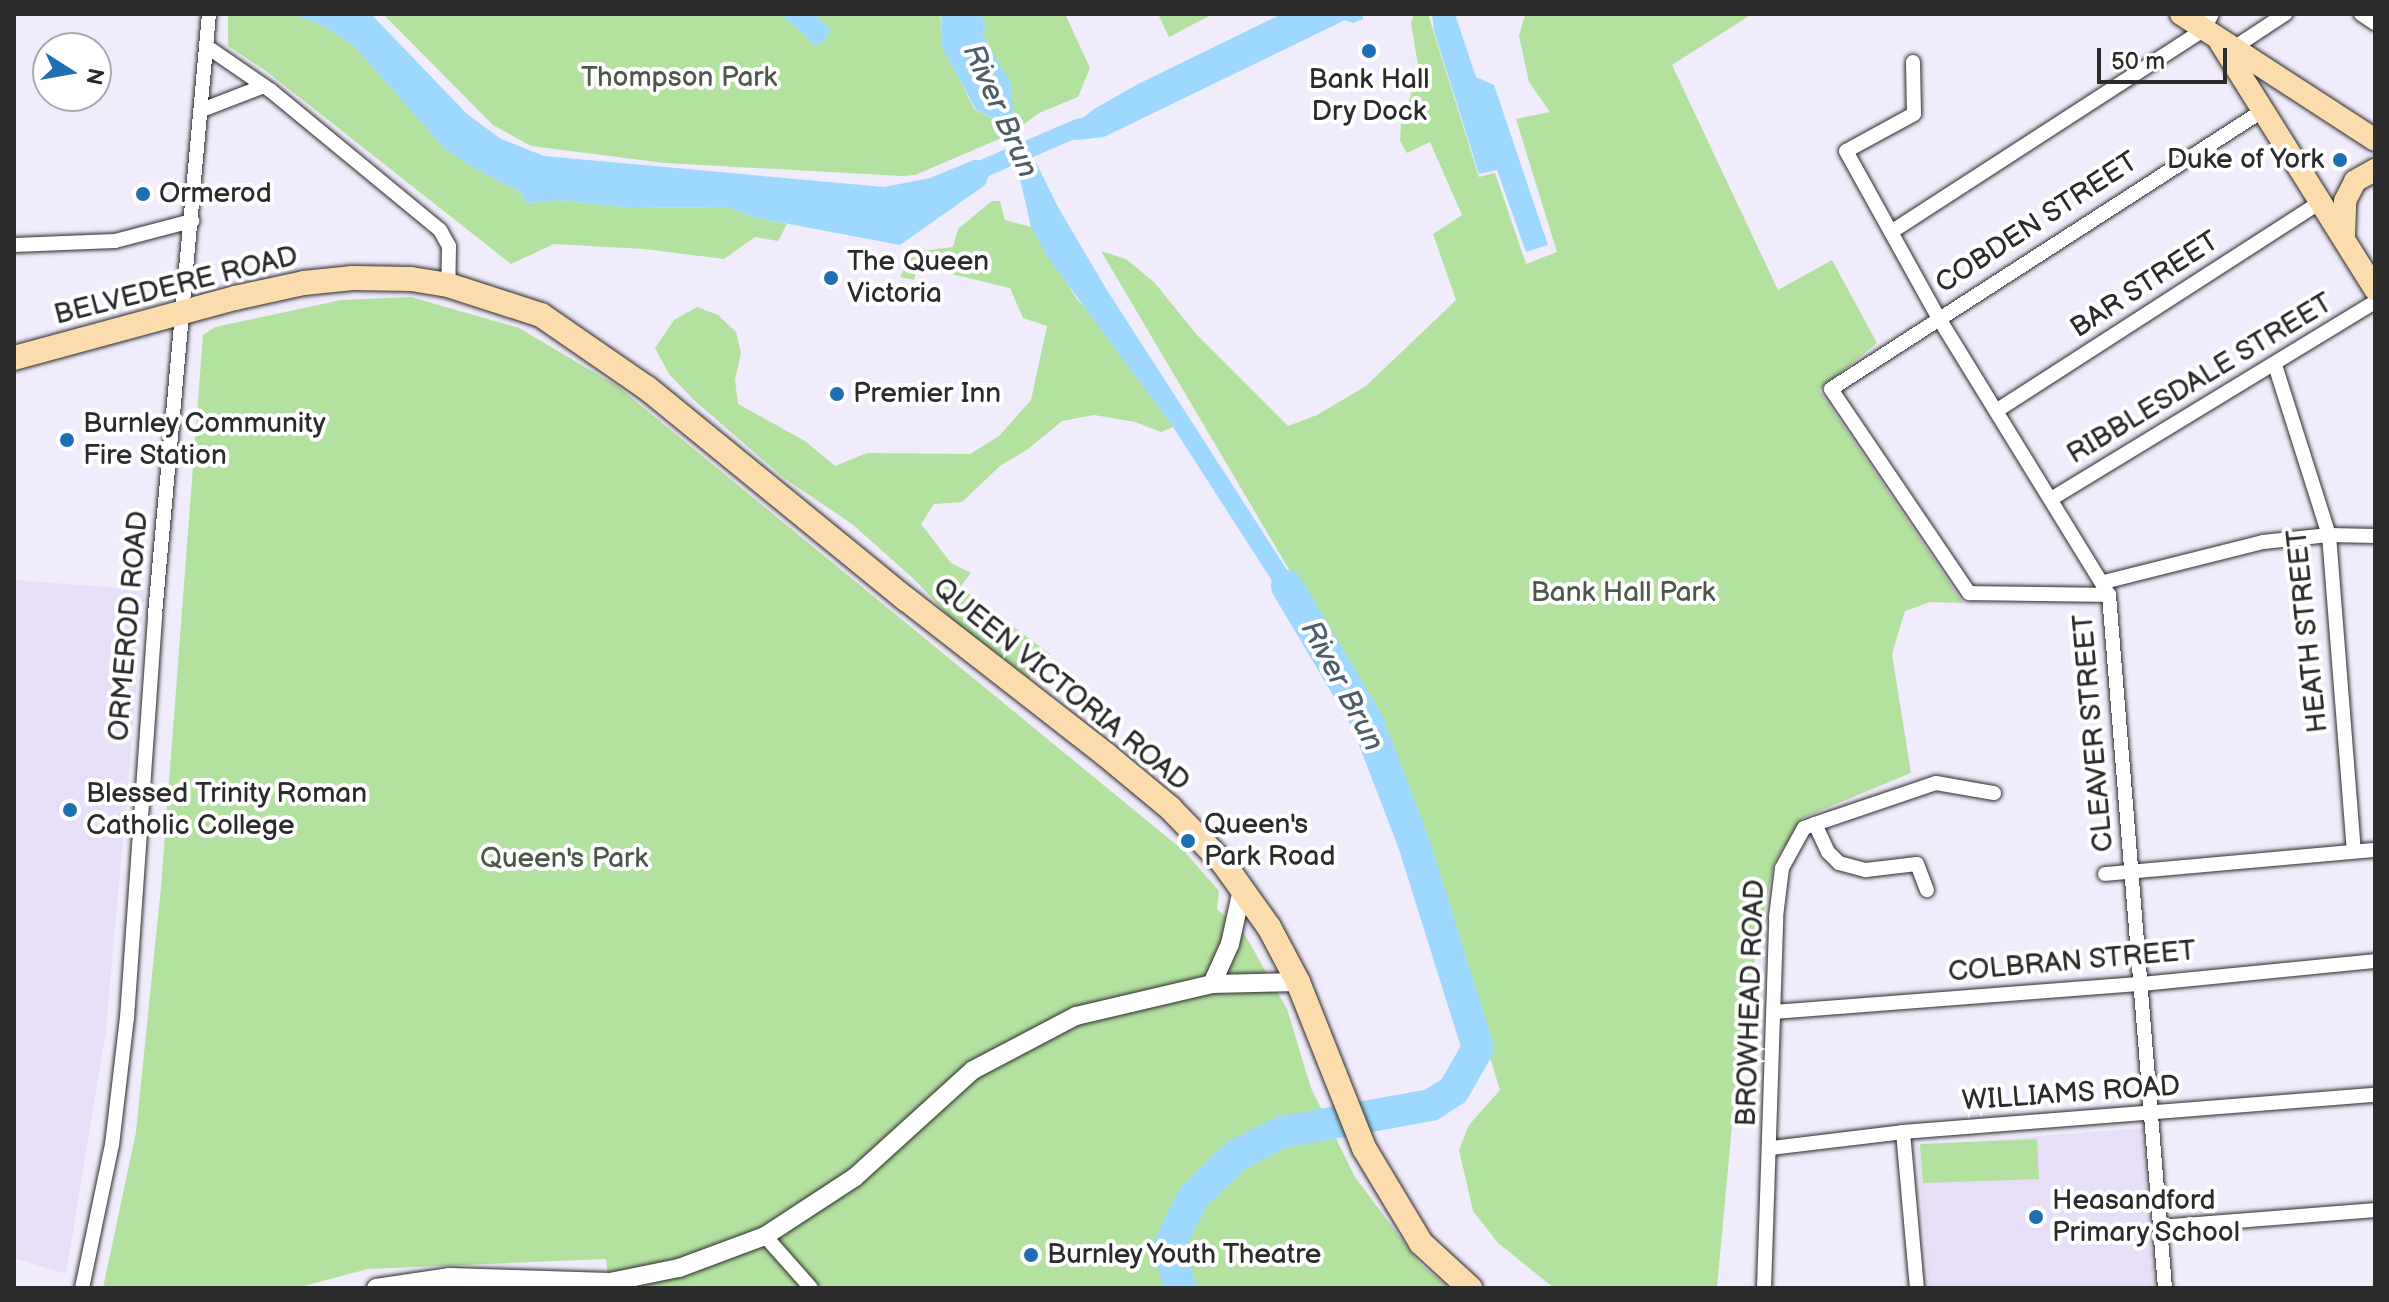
<!DOCTYPE html>
<html>
<head>
<meta charset="utf-8">
<style>
  body { margin:0 }
  #map { position:relative; width:2389px; height:1302px; overflow:hidden; background:#f1ecfb; font-family:"Balsamiq Sans",sans-serif }
  div>[style] { position:absolute }
  [style*='--x'] { left:calc(var(--x)*1px); top:calc(var(--y)*1px); width:calc(var(--w)*1px); rotate:calc(var(--a)*1deg) }
  .built>* { inset:0; background:#e7dff8 }
  .green>* { inset:0; background:#b3e19f }
  .water>* { inset:0; background:#9ed8fe }
  .pier>* { inset:0; background:#f1ecfb }
  .canal>* { height:18px; margin:-9px; padding:0 9px; transform-origin:9px; border-radius:9px; background:#9ed8fe }
  .river>* { height:32px; margin:-16px; padding:0 16px; transform-origin:16px; border-radius:16px; background:#9ed8fe }
  .roads { filter:drop-shadow(0 0 2px #2b2b2b) drop-shadow(0 0 2px #2b2b2b) }
  .street>* { height:14px; margin:-7px; padding:0 7px; transform-origin:7px; border-radius:7px; background:#fff }
  .secondary>* { height:18px; margin:-9px; padding:0 9px; transform-origin:9px; border-radius:9px; background:#fff }
  .primary>* { height:22px; margin:-11px; padding:0 11px; transform-origin:11px; border-radius:11px; background:#fcdcac }
  .highway>* { height:24px; margin:-12px; padding:0 12px; transform-origin:12px; border-radius:12px; background:#fcdcac }
  .dots>* { width:22px; height:22px; translate:-50% -50%; box-sizing:border-box; border:4px solid #fff; border-radius:50% }
  span { translate:-50% -50%; white-space:nowrap; text-align:center; line-height:1.15; -webkit-text-stroke:8px #fff; paint-order:stroke }
  .park-label { font-size:28px; color:#4d5848 }
  .poi-label { font-size:28px; color:#2b2b2b }
  .right { translate:-100% -50%; text-align:right }
  .left { translate:0 -50%; text-align:left }
  .street-label { font-size:28px; color:#2b2b2b }
  .water-label { font-size:30px; color:#4e5f6a; font-style:italic }
  .frame { position:absolute; inset:0; border:16px solid #2b2b2b; pointer-events:none }
  .north { position:absolute; left:32px; top:32px; width:80px; height:80px; box-sizing:border-box; background:#fff; border:2px solid #aaa; border-radius:50%; rotate:101deg; font-size:22px; font-weight:700; line-height:32px; text-align:center; color:#2b2b2b }
  .north::after { content:''; display:block; margin:auto; width:28px; height:36px; background:#1f6fb2; clip-path:polygon(50% 0,100% 100%,50% 72%,0 100%) }
  .scale { position:absolute; left:2097px; top:48px; width:130px; height:36px; box-sizing:border-box; border:4px solid #2b2b2b; border-top:0; padding-left:10px; font-size:24px; line-height:28px; white-space:nowrap; color:#2b2b2b; -webkit-text-stroke:6px #fff; paint-order:stroke }
</style>
</head>
<body>
<div id="map">
  <div class="built">
    <i style="clip-path:polygon(14px 580px,145px 590px,106px 1030px,66px 1274px,14px 1258px)"></i>
    <i style="clip-path:polygon(2142px 1128px,2154px 1288px,1929px 1288px,1917px 1146px)"></i>
  </div>
  <div class="green">
    <i style="clip-path:polygon(228px 14px,294px 14px,324px 26px,354px 46px,399px 94px,503px 183px,519px 191px,527px 203px,558px 200px,632px 208px,727px 207px,757px 218px,787px 224px,778px 241px,755px 237px,724px 259px,644px 249px,554px 244px,511px 264px,266px 71px,228px 46px)"></i>
    <i style="clip-path:polygon(383px 14px,940px 14px,943px 47px,975px 110px,1008px 126px,1011px 134px,915px 175px,902px 176px,665px 163px,531px 146px,493px 125px)"></i>
    <i style="clip-path:polygon(981px 14px,1065px 14px,1090px 68px,1078px 97px,1039px 113px,1019px 128px,983px 35px,986px 27px)"></i>
    <i style="clip-path:polygon(1158px 14px,1213px 14px,1169px 37px)"></i>
    <i style="clip-path:polygon(1414px 14px,1428px 14px,1479px 177px,1495px 173px,1526px 264px,1557px 252px,1516px 119px,1550px 112px,1529px 82px,1519px 36px,1525px 15px,1752px 14px,1672px 65px,1778px 290px,1832px 260px,1877px 343px,1819px 390px,1963px 603px,1930px 602px,1905px 611px,1892px 654px,1911px 773px,1802px 818px,1774px 863px,1741px 1028px,1717px 1288px,1554px 1288px,1498px 1243px,1473px 1211px,1459px 1150px,1469px 1125px,1500px 1090px,1397px 760px,1382px 727px,1101px 251px,1126px 259px,1154px 282px,1197px 335px,1288px 426px,1317px 415px,1366px 386px,1456px 300px,1433px 234px,1462px 215px,1430px 142px,1407px 153px,1400px 141px,1401px 124px,1419px 71px,1411px 23px)"></i>
    <i style="clip-path:polygon(992px 201px,1000px 201px,1005px 220px,1031px 227px,1076px 298px,1095px 319px,1173px 427px,1161px 432px,1135px 422px,1094px 415px,1062px 421px,1028px 449px,1000px 466px,962px 502px,934px 504px,921px 524px,951px 563px,971px 573px,960px 587px,1050px 654px,1029px 678px,954px 622px,915px 580px,852px 524px,784px 478px,695px 401px,669px 374px,655px 348px,674px 320px,697px 307px,718px 315px,736px 332px,741px 353px,735px 380px,738px 404px,805px 441px,835px 466px,867px 453px,970px 454px,999px 436px,1031px 400px,1047px 326px,1023px 318px,1010px 288px,918px 266px,914px 280px,900px 277px,911px 257px,922px 251px,953px 247px,958px 229px)"></i>
    <i style="clip-path:polygon(411px 297px,519px 328px,617px 386px,1184px 851px,1219px 891px,1217px 909px,1245px 935px,1287px 1009px,1311px 1088px,1355px 1177px,1420px 1264px,1449px 1288px,609px 1288px,606px 1259px,368px 1269px,296px 1288px,103px 1288px,136px 1132px,161px 887px,203px 335px,215px 327px,341px 300px)"></i>
    <i style="clip-path:polygon(2037px 1139px,2039px 1179px,1923px 1183px,1920px 1144px)"></i>
  </div>
  <div class="water">
    <i style="clip-path:polygon(294px 14px,371px 14px,467px 114px,501px 139px,544px 156px,884px 187px,930px 178px,974px 160px,995px 161px,985px 185px,900px 245px,757px 218px,727px 207px,631px 208px,558px 200px,527px 203px,519px 191px,470px 166px,444px 148px,354px 46px,324px 26px)"></i>
    <i style="clip-path:polygon(781px 14px,814px 14px,830px 29px,826px 40px,815px 45px)"></i>
    <i style="clip-path:polygon(941px 14px,981px 14px,986px 27px,983px 35px,1011px 83px,1013px 111px,1019px 128px,1058px 207px,1105px 287px,1318px 618px,1303px 629px,1173px 427px,1051px 262px,1031px 227px,1008px 126px,976px 110px,942px 47px)"></i>
    <i style="clip-path:polygon(1282px 14px,1363px 14px,1363px 19px,1353px 23px,1345px 20px,1104px 137px,1076px 140px,1060px 136px,1094px 109px,1138px 84px)"></i>
    <i style="clip-path:polygon(1432px 14px,1455px 14px,1476px 77px,1494px 85px,1548px 245px,1526px 252px,1497px 170px,1479px 174px,1434px 31px)"></i>
  </div>
  <div class="pier">
    <i style="clip-path:polygon(1024px 129px,1040px 163px,1014px 172px,1007px 136px)"></i>
  </div>
  <div class="canal">
    <i style="--x:975;--y:172;--w:114;--a:-23.2"></i>
  </div>
  <div class="river">
    <i style="--x:1181;--y:1288;--w:42;--a:-108"></i>
    <i style="--x:1168;--y:1248;--w:57;--a:-63.9"></i>
    <i style="--x:1193;--y:1197;--w:61;--a:-43.7"></i>
    <i style="--x:1237;--y:1155;--w:51;--a:-27.1"></i>
    <i style="--x:1282;--y:1132;--w:151;--a:-10.3"></i>
    <i style="--x:1431;--y:1105;--w:27;--a:-33"></i>
    <i style="--x:1454;--y:1090;--w:48;--a:-60.3"></i>
    <i style="--x:1478;--y:1048;--w:217;--a:-107.4"></i>
    <i style="--x:1413;--y:841;--w:129;--a:-111"></i>
    <i style="--x:1367;--y:721;--w:157;--a:-120.7"></i>
  </div>
  <div class="roads">
    <div class="street">
      <i style="--x:2361;--y:14;--w:17;--a:33"></i>
      <i style="--x:206;--y:46;--w:78;--a:34.5"></i>
      <i style="--x:270;--y:90;--w:220;--a:39.5"></i>
      <i style="--x:440;--y:230;--w:18;--a:61"></i>
      <i style="--x:449;--y:246;--w:39;--a:91"></i>
      <i style="--x:2232;--y:49;--w:64;--a:-33.4"></i>
      <i style="--x:1913;--y:62;--w:52;--a:88.9"></i>
      <i style="--x:1914;--y:114;--w:77;--a:151.4"></i>
      <i style="--x:1846;--y:151;--w:190;--a:61"></i>
      <i style="--x:1938;--y:317;--w:326;--a:58.4"></i>
      <i style="--x:2109;--y:595;--w:695;--a:85.38"></i>
      <i style="--x:202;--y:110;--w:66;--a:-21.2"></i>
      <i style="--x:1891;--y:232;--w:372;--a:-32.9"></i>
      <i style="--x:2203;--y:30;--w:18;--a:-61"></i>
      <i style="--x:14;--y:245;--w:101;--a:-2.3"></i>
      <i style="--x:115;--y:241;--w:80;--a:-14.6"></i>
      <i style="--x:2275;--y:365;--w:178;--a:72.4"></i>
      <i style="--x:2329;--y:535;--w:317;--a:85.5"></i>
      <i style="--x:1996;--y:411;--w:388;--a:-32.8"></i>
      <i style="--x:2051;--y:499;--w:379;--a:-31.3"></i>
      <i style="--x:2104;--y:582;--w:164;--a:-14.1"></i>
      <i style="--x:2263;--y:542;--w:66;--a:-6.1"></i>
      <i style="--x:2329;--y:535;--w:46;--a:1.2"></i>
      <i style="--x:2109;--y:595;--w:140;--a:-179.2"></i>
      <i style="--x:1969;--y:593;--w:246;--a:-124.1"></i>
      <i style="--x:1831;--y:389;--w:513;--a:-32.82"></i>
      <i style="--x:1815;--y:824;--w:31;--a:65"></i>
      <i style="--x:1828;--y:852;--w:16;--a:45"></i>
      <i style="--x:1839;--y:863;--w:28;--a:15"></i>
      <i style="--x:1866;--y:870;--w:51;--a:-6.7"></i>
      <i style="--x:1917;--y:864;--w:28;--a:69"></i>
      <i style="--x:2105;--y:874;--w:271;--a:-5.1"></i>
      <i style="--x:1774;--y:1012;--w:368;--a:-4.4"></i>
      <i style="--x:2141;--y:984;--w:235;--a:-5.6"></i>
      <i style="--x:1903;--y:1132;--w:157;--a:84.9"></i>
      <i style="--x:1771;--y:1148;--w:133;--a:-6.9"></i>
      <i style="--x:1903;--y:1132;--w:473;--a:-4.5"></i>
      <i style="--x:2160;--y:1227;--w:216;--a:-4.5"></i>
      <i style="--x:765;--y:1236;--w:69;--a:48.5"></i>
      <i style="--x:82;--y:1288;--w:146;--a:-78.2"></i>
      <i style="--x:112;--y:1145;--w:128;--a:-83.3"></i>
      <i style="--x:127;--y:1018;--w:405;--a:-86"></i>
      <i style="--x:155;--y:614;--w:602;--a:-84.86"></i>
      <i style="--x:1764;--y:1288;--w:371;--a:-88.1"></i>
      <i style="--x:1776;--y:917;--w:49;--a:-83"></i>
      <i style="--x:1782;--y:868;--w:46;--a:-61.2"></i>
      <i style="--x:1804;--y:828;--w:12;--a:-20"></i>
      <i style="--x:1815;--y:824;--w:128;--a:-18.7"></i>
      <i style="--x:1936;--y:783;--w:59;--a:9.8"></i>
    </div>
    <div class="secondary">
      <i style="--x:1212;--y:984;--w:44;--a:-65.8"></i>
      <i style="--x:1230;--y:944;--w:55;--a:-77.5"></i>
      <i style="--x:376;--y:1288;--w:75;--a:-8.5"></i>
      <i style="--x:450;--y:1277;--w:160;--a:1.8"></i>
      <i style="--x:610;--y:1282;--w:70;--a:-11.5"></i>
      <i style="--x:679;--y:1268;--w:92;--a:-20.4"></i>
      <i style="--x:765;--y:1236;--w:108;--a:-33.2"></i>
      <i style="--x:855;--y:1177;--w:159;--a:-42.2"></i>
      <i style="--x:973;--y:1070;--w:116;--a:-27.7"></i>
      <i style="--x:1076;--y:1016;--w:140;--a:-13.2"></i>
      <i style="--x:1212;--y:984;--w:86;--a:-1.3"></i>
    </div>
    <div class="primary">
      <i style="--x:2181;--y:14;--w:231;--a:33"></i>
      <i style="--x:2220;--y:42;--w:292;--a:57.9"></i>
      <i style="--x:2344;--y:236;--w:35;--a:-88"></i>
      <i style="--x:2345;--y:201;--w:22;--a:-63"></i>
      <i style="--x:2355;--y:181;--w:23;--a:-29"></i>
    </div>
    <div class="highway">
      <i style="--x:14;--y:358;--w:229;--a:-15.2"></i>
      <i style="--x:235;--y:298;--w:71;--a:-12.3"></i>
      <i style="--x:304;--y:283;--w:49;--a:-5.8"></i>
      <i style="--x:353;--y:278;--w:58;--a:1"></i>
      <i style="--x:411;--y:279;--w:37;--a:9"></i>
      <i style="--x:448;--y:285;--w:98;--a:17.9"></i>
      <i style="--x:541;--y:315;--w:129;--a:34.6"></i>
      <i style="--x:647;--y:388;--w:334;--a:39.2"></i>
      <i style="--x:906;--y:599;--w:252;--a:37.9"></i>
      <i style="--x:1105;--y:754;--w:85;--a:39.7"></i>
      <i style="--x:1170;--y:808;--w:78;--a:46"></i>
      <i style="--x:1224;--y:864;--w:77;--a:54.5"></i>
      <i style="--x:1269;--y:927;--w:62;--a:62.2"></i>
      <i style="--x:1298;--y:982;--w:179;--a:68.3"></i>
      <i style="--x:1364;--y:1148;--w:111;--a:59"></i>
      <i style="--x:1421;--y:1243;--w:67;--a:42.6"></i>
    </div>
  </div>
  <div class="dots">
    <i style="left:1369px;top:51px;background:#1f6fb2"></i>
    <i style="left:2340px;top:160px;background:#1f6fb2"></i>
    <i style="left:143px;top:194px;background:#1f6fb2"></i>
    <i style="left:831px;top:278px;background:#1f6fb2"></i>
    <i style="left:837px;top:394px;background:#1f6fb2"></i>
    <i style="left:67px;top:440px;background:#1f6fb2"></i>
    <i style="left:70px;top:810px;background:#1f6fb2"></i>
    <i style="left:1188px;top:841px;background:#1f6fb2"></i>
    <i style="left:2036px;top:1217px;background:#1f6fb2"></i>
    <i style="left:1031px;top:1255px;background:#1f6fb2"></i>
  </div>
  <div class="park-label">
    <span style="left:679px;top:78px">Thompson Park</span>
    <span style="left:1623px;top:593px">Bank Hall Park</span>
    <span style="left:564px;top:859px">Queen's Park</span>
  </div>
  <div class="poi-label">
    <span style="left:1369px;top:96px">Bank Hall<br>Dry Dock</span>
    <span class="right" style="left:2324px;top:160px">Duke of York</span>
    <span class="left" style="left:159px;top:194px">Ormerod</span>
    <span class="left" style="left:847px;top:278px">The Queen<br>Victoria</span>
    <span class="left" style="left:853px;top:394px">Premier Inn</span>
    <span class="left" style="left:83px;top:440px">Burnley Community<br>Fire Station</span>
    <span class="left" style="left:86px;top:810px">Blessed Trinity Roman<br>Catholic College</span>
    <span class="left" style="left:1204px;top:841px">Queen's<br>Park Road</span>
    <span class="left" style="left:2052px;top:1217px">Heasandford<br>Primary School</span>
    <span class="left" style="left:1047px;top:1255px">Burnley Youth Theatre</span>
  </div>
  <div class="street-label">
    <span style="left:2037px;top:223px;rotate:-33deg">COBDEN STREET</span>
    <span style="left:2145px;top:285px;rotate:-33deg">BAR STREET</span>
    <span style="left:176px;top:286px;rotate:-14deg">BELVEDERE ROAD</span>
    <span style="left:2200px;top:379px;rotate:-31deg">RIBBLESDALE STREET</span>
    <span style="left:129px;top:626px;rotate:-85deg">ORMEROD ROAD</span>
    <span style="left:2308px;top:631px;rotate:-96deg">HEATH STREET</span>
    <span style="left:1061px;top:685px;rotate:39deg">QUEEN VICTORIA ROAD</span>
    <span style="left:2094px;top:733px;rotate:-95deg">CLEAVER STREET</span>
    <span style="left:2072px;top:962px;rotate:-5deg">COLBRAN STREET</span>
    <span style="left:1751px;top:1003px;rotate:-88deg">BROWHEAD ROAD</span>
    <span style="left:2071px;top:1094px;rotate:-4deg">WILLIAMS ROAD</span>
  </div>
  <div class="water-label">
    <span style="left:1000px;top:111px;rotate:66deg">River Brun</span>
    <span style="left:1342px;top:686px;rotate:62deg">River Brun</span>
  </div>
  <div class="frame"></div>
  <div class="north">N</div>
  <div class="scale">50 m</div>
</div>
</body>
</html>
